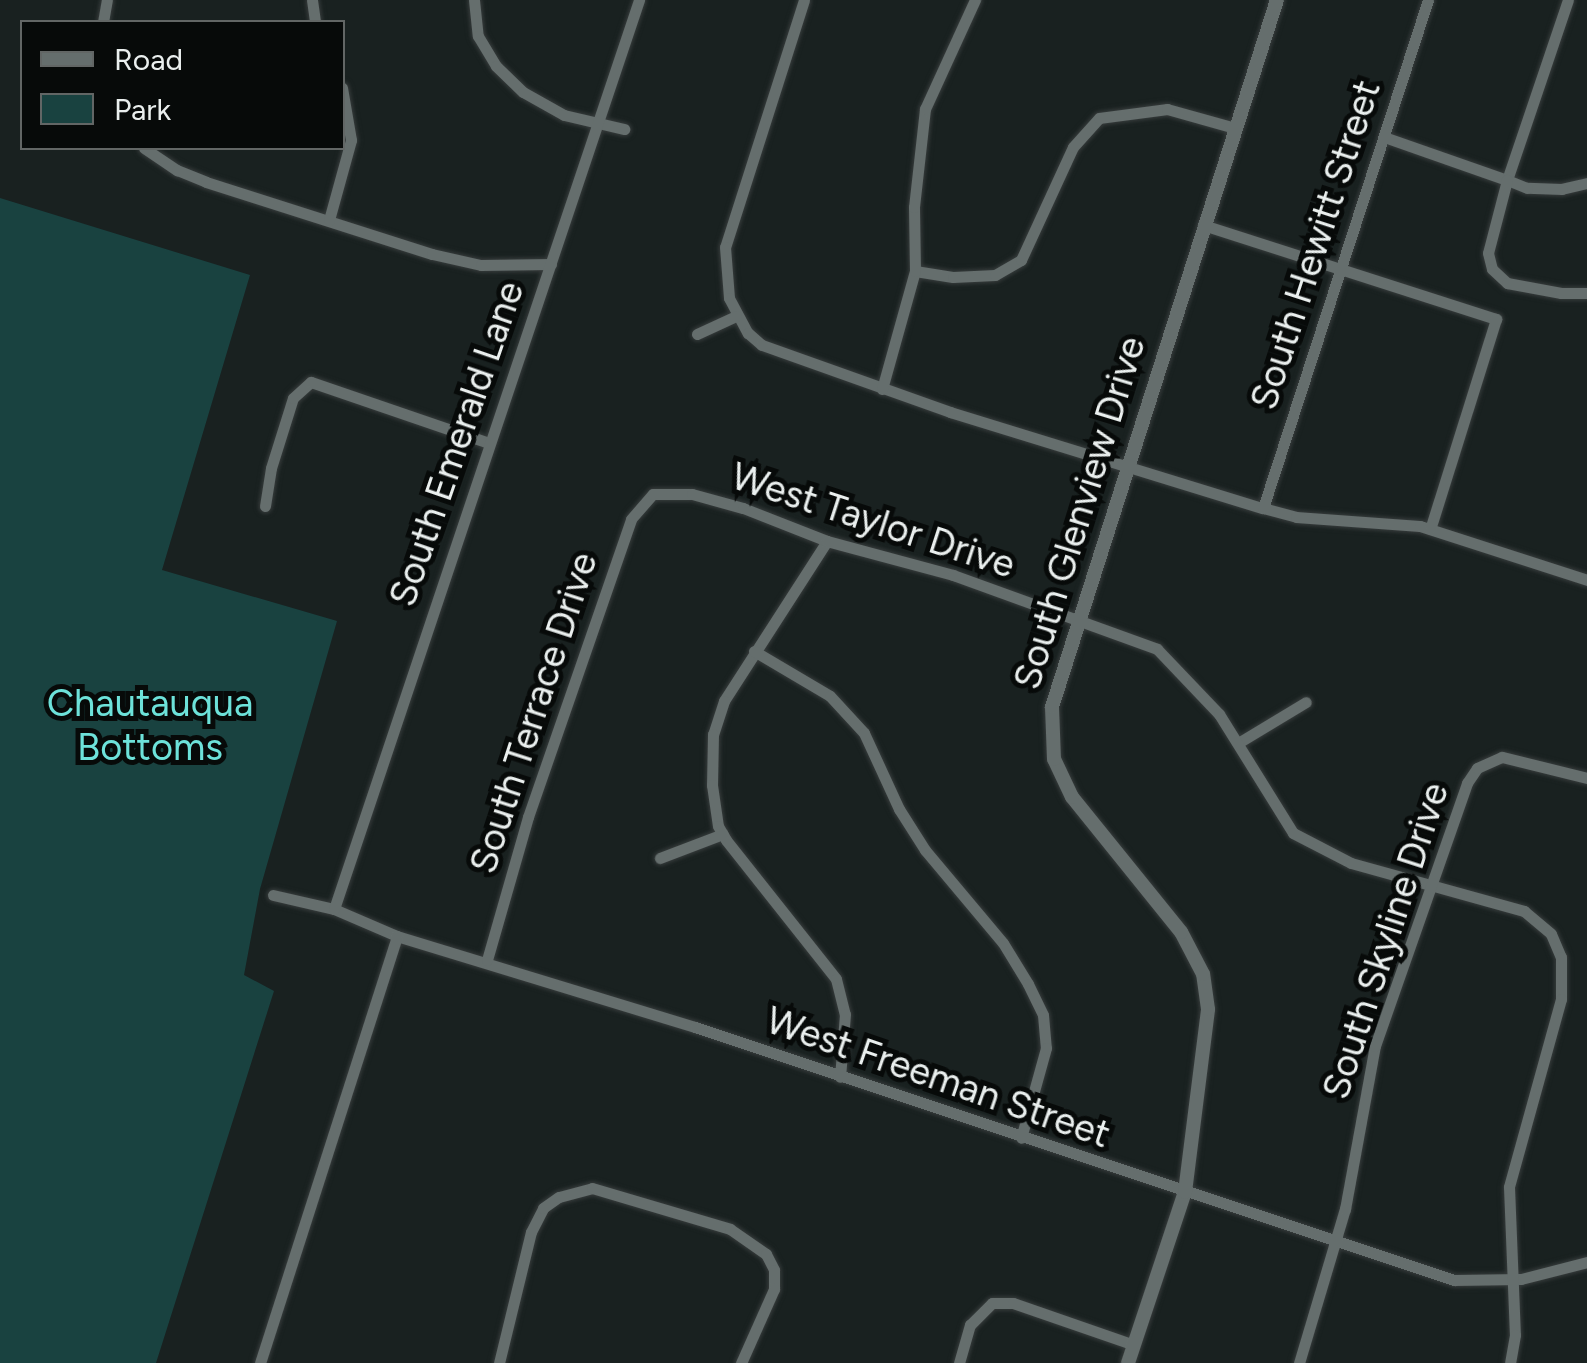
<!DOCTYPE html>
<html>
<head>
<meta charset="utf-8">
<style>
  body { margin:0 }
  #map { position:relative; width:1587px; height:1363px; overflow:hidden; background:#192120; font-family:Figtree,sans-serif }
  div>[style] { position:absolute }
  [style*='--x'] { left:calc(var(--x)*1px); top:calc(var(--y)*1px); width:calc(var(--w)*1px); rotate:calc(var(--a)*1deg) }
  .green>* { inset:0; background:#194240 }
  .roads { filter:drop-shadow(0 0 2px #373c3c) drop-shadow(0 0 2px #373c3c) }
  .minor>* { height:11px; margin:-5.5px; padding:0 5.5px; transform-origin:5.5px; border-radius:5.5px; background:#656e6d }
  .tertiary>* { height:14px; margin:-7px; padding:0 7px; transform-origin:7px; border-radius:7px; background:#656e6d }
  span { translate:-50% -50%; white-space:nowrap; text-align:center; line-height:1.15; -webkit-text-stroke:10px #070a09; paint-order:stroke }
  .street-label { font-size:38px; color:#eaefee }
  .park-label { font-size:38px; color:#6de2da }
  .legend { position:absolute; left:20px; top:20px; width:325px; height:130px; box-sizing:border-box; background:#070a09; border:2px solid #626665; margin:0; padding:12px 18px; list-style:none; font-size:30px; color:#eaefee }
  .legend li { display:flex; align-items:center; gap:20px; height:50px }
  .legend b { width:50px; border:2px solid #626665 }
</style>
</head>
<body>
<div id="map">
  <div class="green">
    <i style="clip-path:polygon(0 198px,250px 275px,162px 570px,337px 621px,260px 889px,244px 975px,274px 991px,156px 1363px,0 1363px)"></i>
  </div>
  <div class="roads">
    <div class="minor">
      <i style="--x:312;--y:0;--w:22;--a:82"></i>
      <i style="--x:474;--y:0;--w:36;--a:84"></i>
      <i style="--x:478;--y:36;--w:35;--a:59"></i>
      <i style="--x:496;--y:66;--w:37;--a:44"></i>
      <i style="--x:523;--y:92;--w:47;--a:29.3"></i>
      <i style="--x:564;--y:115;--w:62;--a:13.1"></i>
      <i style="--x:804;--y:0;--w:259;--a:107.7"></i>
      <i style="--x:725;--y:247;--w:51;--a:85.5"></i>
      <i style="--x:729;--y:298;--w:40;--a:62"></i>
      <i style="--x:748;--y:333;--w:18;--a:41"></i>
      <i style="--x:762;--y:345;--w:200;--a:19.6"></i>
      <i style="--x:950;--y:412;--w:327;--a:17.1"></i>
      <i style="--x:1263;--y:508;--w:34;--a:15"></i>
      <i style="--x:1296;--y:517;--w:124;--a:4.2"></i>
      <i style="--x:1420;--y:526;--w:176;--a:17.9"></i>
      <i style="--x:103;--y:22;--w:22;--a:-80"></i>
      <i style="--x:1384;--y:137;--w:130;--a:19.3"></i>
      <i style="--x:1507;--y:180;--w:190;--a:-71.3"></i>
      <i style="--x:144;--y:148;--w:40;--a:34"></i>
      <i style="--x:177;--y:170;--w:31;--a:22"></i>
      <i style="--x:206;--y:182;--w:237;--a:17.7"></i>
      <i style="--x:432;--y:254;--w:50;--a:12.7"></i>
      <i style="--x:481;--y:265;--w:70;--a:-0.8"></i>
      <i style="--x:1587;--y:183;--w:26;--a:167"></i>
      <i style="--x:1562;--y:189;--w:35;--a:-178"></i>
      <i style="--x:1527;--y:188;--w:22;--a:-158"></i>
      <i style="--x:1507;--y:180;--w:75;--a:104.6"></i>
      <i style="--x:1488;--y:253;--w:16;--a:76"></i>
      <i style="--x:1492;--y:269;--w:21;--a:43"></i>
      <i style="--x:1507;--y:283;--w:55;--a:10.5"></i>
      <i style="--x:1561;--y:293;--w:26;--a:0"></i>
      <i style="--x:329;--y:220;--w:83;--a:-74.6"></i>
      <i style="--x:351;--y:140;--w:53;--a:-99.8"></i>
      <i style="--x:1203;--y:225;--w:308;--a:17.8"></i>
      <i style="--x:1496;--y:319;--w:220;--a:107.4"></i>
      <i style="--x:915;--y:271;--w:38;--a:9"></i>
      <i style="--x:953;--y:277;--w:42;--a:-2.7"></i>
      <i style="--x:995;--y:275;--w:30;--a:-30"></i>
      <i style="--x:1021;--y:260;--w:124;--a:-65.3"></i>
      <i style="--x:1073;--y:147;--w:39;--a:-48"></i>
      <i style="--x:1099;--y:118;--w:69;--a:-7.5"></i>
      <i style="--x:1167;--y:109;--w:71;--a:15.6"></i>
      <i style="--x:697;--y:334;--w:43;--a:-24.8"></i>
      <i style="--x:882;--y:389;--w:123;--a:-74.4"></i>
      <i style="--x:915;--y:271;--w:64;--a:-90.9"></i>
      <i style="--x:914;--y:207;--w:99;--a:-83.6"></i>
      <i style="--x:925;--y:109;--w:120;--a:-65.4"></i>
      <i style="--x:265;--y:506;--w:38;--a:-81"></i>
      <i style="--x:271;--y:468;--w:73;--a:-72.6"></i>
      <i style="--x:293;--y:398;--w:24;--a:-42"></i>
      <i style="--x:311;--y:382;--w:188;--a:18.9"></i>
      <i style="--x:1263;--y:508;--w:534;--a:-72.01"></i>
      <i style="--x:827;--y:541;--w:190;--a:122.8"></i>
      <i style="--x:724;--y:701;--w:35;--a:108"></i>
      <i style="--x:713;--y:734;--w:51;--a:91.1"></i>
      <i style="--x:712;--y:785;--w:41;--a:81.7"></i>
      <i style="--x:718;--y:826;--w:16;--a:60"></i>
      <i style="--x:726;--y:840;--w:177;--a:51.6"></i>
      <i style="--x:836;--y:979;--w:36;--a:76"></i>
      <i style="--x:845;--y:1014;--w:63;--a:94.5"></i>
      <i style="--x:754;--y:651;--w:88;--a:30.6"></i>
      <i style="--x:830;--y:696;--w:50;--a:47.4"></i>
      <i style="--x:864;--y:733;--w:84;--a:65.3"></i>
      <i style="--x:899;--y:809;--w:49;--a:57.6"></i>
      <i style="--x:925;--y:850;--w:121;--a:50"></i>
      <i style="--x:1003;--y:943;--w:48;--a:58.6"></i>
      <i style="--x:1028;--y:984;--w:34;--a:64"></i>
      <i style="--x:1043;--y:1015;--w:33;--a:85"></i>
      <i style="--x:1046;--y:1048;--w:93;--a:105.5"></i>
      <i style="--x:1238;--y:743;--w:79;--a:-31.1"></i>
      <i style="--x:660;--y:858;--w:67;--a:-20.9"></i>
      <i style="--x:273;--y:895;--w:63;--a:12.9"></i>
      <i style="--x:334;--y:909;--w:69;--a:23.2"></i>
      <i style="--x:397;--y:936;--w:312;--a:17"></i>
      <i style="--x:695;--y:1027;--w:800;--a:18.43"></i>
      <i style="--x:1454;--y:1280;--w:67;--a:-0.9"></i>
      <i style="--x:1521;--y:1279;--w:68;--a:-14.4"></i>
      <i style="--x:334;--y:909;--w:959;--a:-71.45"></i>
      <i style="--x:487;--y:960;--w:149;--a:-74"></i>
      <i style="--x:528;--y:817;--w:315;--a:-70.9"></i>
      <i style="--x:631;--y:519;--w:33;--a:-49"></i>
      <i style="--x:653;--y:494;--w:39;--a:0"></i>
      <i style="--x:692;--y:494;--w:53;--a:15.4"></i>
      <i style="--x:743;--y:508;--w:90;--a:21.4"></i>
      <i style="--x:827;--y:541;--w:131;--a:15.1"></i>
      <i style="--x:953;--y:575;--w:217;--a:19.9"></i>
      <i style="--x:1157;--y:649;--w:90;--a:46.4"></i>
      <i style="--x:1219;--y:714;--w:140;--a:58.1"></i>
      <i style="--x:1293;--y:833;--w:65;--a:27.3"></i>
      <i style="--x:1351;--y:863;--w:180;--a:15.5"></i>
      <i style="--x:1524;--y:911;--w:35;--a:40"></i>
      <i style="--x:1551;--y:934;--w:25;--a:67"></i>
      <i style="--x:1561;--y:957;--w:42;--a:90"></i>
      <i style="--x:1561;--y:999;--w:195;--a:105.5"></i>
      <i style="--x:1509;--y:1187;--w:148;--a:87.7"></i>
      <i style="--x:1515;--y:1335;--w:28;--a:100"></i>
      <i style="--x:260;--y:1363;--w:448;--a:-72.2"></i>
      <i style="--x:499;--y:1363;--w:135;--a:-76.3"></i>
      <i style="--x:531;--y:1232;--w:27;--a:-63"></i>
      <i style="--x:543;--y:1208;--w:19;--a:-35"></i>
      <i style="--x:559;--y:1197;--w:34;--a:-15"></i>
      <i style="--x:592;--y:1188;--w:144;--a:16.5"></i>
      <i style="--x:730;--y:1229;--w:44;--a:34.8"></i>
      <i style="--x:766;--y:1254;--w:18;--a:63"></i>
      <i style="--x:774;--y:1270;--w:19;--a:90"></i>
      <i style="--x:774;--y:1289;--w:81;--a:114"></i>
      <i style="--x:959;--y:1363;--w:40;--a:-74"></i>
      <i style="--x:970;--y:1325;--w:31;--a:-45"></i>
      <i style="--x:992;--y:1303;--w:21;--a:0"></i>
      <i style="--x:1013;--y:1303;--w:128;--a:19.1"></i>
      <i style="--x:1299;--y:1363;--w:161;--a:-73.4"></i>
      <i style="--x:1345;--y:1209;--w:166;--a:-79.6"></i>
      <i style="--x:1375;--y:1046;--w:279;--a:-70.7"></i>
      <i style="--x:1467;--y:783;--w:18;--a:-56"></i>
      <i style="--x:1477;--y:768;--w:27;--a:-24"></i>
      <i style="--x:1502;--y:757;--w:88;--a:13.9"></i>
    </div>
    <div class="tertiary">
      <i style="--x:1128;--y:1363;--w:180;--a:-71.6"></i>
      <i style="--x:1185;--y:1192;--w:184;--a:-82.8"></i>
      <i style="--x:1208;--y:1009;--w:35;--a:-98"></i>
      <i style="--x:1203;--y:974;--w:47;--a:-117.6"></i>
      <i style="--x:1181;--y:932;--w:174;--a:-128.9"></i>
      <i style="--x:1072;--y:797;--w:42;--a:-115.3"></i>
      <i style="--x:1054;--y:759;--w:52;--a:-92.2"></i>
      <i style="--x:1052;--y:707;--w:742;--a:-72.35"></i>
    </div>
  </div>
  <div class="street-label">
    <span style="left:1316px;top:245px;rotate:-72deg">South Hewitt Street</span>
    <span style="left:457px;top:444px;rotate:-71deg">South Emerald Lane</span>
    <span style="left:1080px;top:513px;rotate:-73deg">South Glenview Drive</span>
    <span style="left:873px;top:521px;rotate:18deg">West Taylor Drive</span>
    <span style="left:534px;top:713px;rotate:-72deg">South Terrace Drive</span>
    <span style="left:1386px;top:941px;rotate:-72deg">South Skyline Drive</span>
    <span style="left:938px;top:1078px;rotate:19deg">West Freeman Street</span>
  </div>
  <div class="park-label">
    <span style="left:150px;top:726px">Chautauqua<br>Bottoms</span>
  </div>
  <ul class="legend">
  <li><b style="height:12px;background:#656e6d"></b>Road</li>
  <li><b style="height:28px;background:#194240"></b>Park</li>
  </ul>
</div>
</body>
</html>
